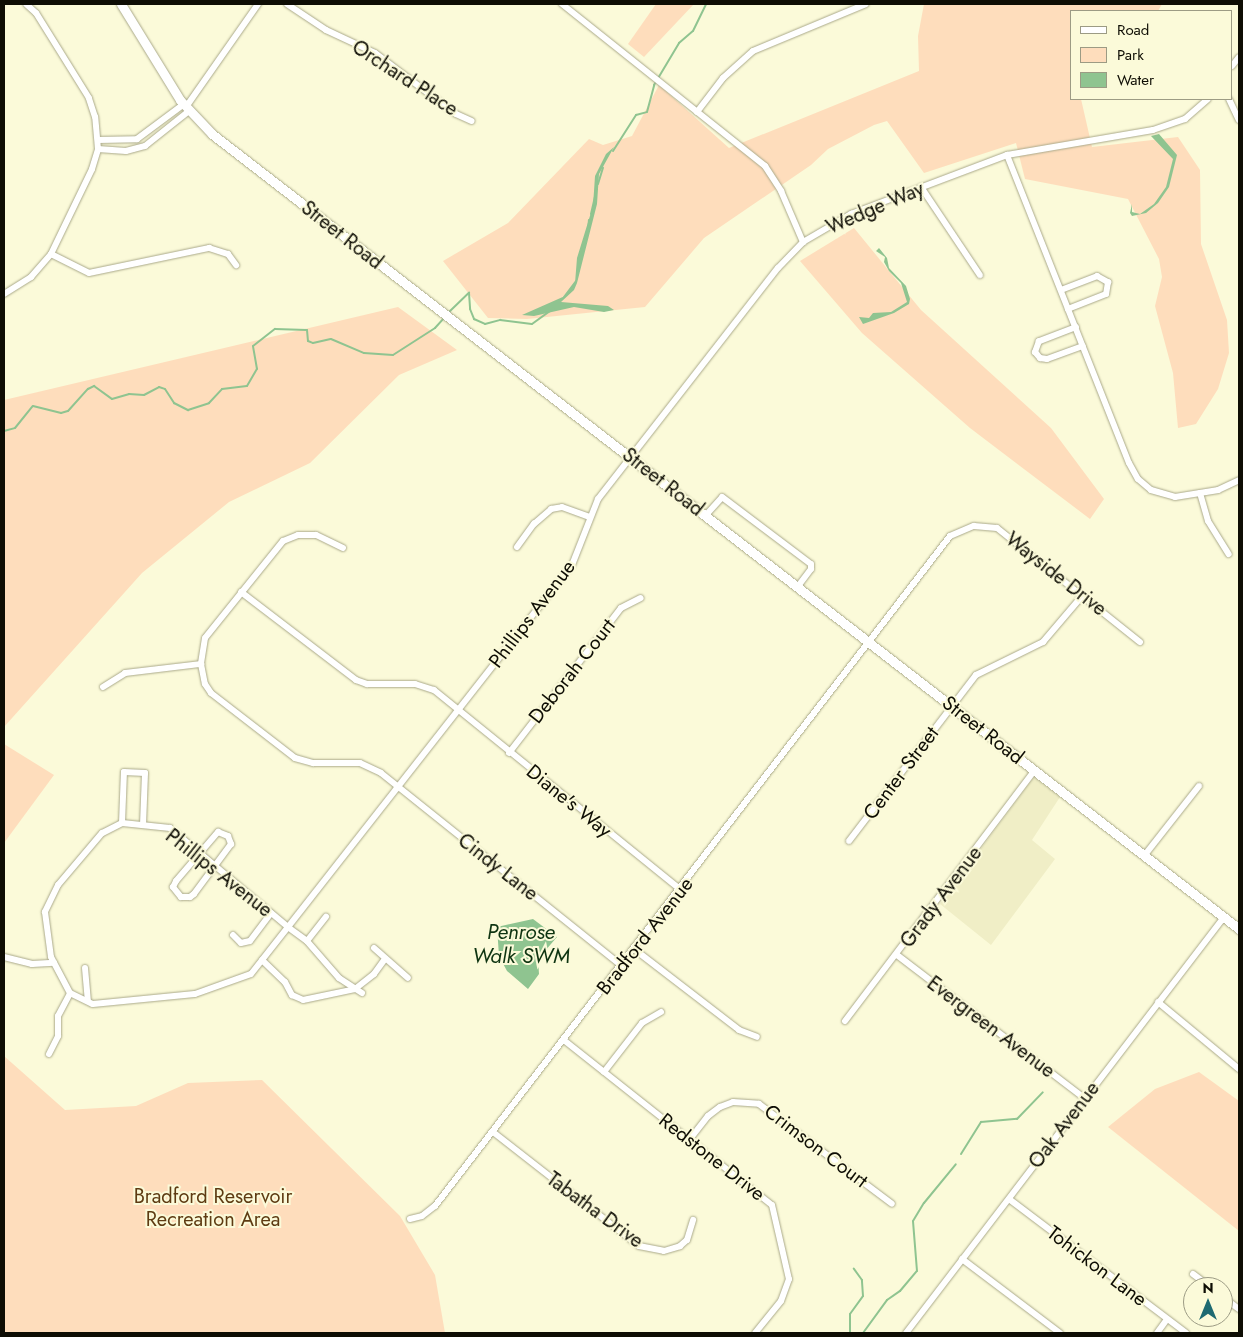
<!DOCTYPE html>
<html>
<head>
<meta charset="utf-8">
<style>
  body { margin:0 }
  #map { position:relative; width:1243px; height:1337px; overflow:hidden; background:#fbfad9; font-family:Jost,sans-serif }
  div>[style] { position:absolute }
  [style*='--x'] { left:calc(var(--x)*1px); top:calc(var(--y)*1px); width:calc(var(--w)*1px); rotate:calc(var(--a)*1deg) }
  .built>* { inset:0; background:#f0eec6 }
  .green>* { inset:0; background:#feddbc }
  .water>* { inset:0; background:#8fc490 }
  .stream>* { height:2px; margin:-1px; padding:0 1px; transform-origin:1px; border-radius:1px; background:#8fc490 }
  .roads { filter:drop-shadow(0 0 1px #aaa98a) drop-shadow(0 0 1px #aaa98a) }
  .minor>* { height:6px; margin:-3px; padding:0 3px; transform-origin:3px; border-radius:3px; background:#fff }
  .secondary>* { height:9px; margin:-4.5px; padding:0 4.5px; transform-origin:4.5px; border-radius:4.5px; background:#fff }
  span { translate:-50% -50%; white-space:nowrap; text-align:center; line-height:1.15; -webkit-text-stroke:4px #fbfad9; paint-order:stroke }
  .street-label { font-size:20px; color:#0e0d04 }
  .park-label { font-size:20px; color:#5e3b12 }
  .water-label { font-size:21px; color:#0e3411; font-style:italic }
  .frame { position:absolute; inset:0; border:5px solid #0e0d04; pointer-events:none }
  .legend { position:absolute; left:1070px; top:10px; width:162px; height:90px; box-sizing:border-box; background:#fbfad9; border:1px solid #9c9b84; margin:0; padding:6px 9px; list-style:none; font-size:15px; color:#0e0d04 }
  .legend li { display:flex; align-items:center; gap:10px; height:25px }
  .legend b { width:25px; border:1px solid #9c9b84 }
  .north { position:absolute; left:1183px; top:1277px; width:50px; height:50px; box-sizing:border-box; background:#fbfad9; border:1px solid #9c9b84; border-radius:50%; rotate:0deg; font-size:14px; font-weight:700; line-height:20px; text-align:center; color:#0e0d04 }
  .north::after { content:''; display:block; margin:auto; width:18px; height:22px; background:#1e6a71; clip-path:polygon(50% 0,100% 100%,50% 72%,0 100%) }
</style>
</head>
<body>
<div id="map">
  <div class="built">
    <i style="clip-path:polygon(1034px 777px,1060px 797px,1032px 840px,1055px 859px,991px 945px,940px 904px)"></i>
  </div>
  <div class="green">
    <i style="clip-path:polygon(656px 4px,694px 4px,644px 57px,628px 44px)"></i>
    <i style="clip-path:polygon(924px 4px,1162px 4px,1158px 11px,1072px 11px,1072px 99px,1081px 99px,1092px 147px,1178px 137px,1200px 170px,1201px 244px,1227px 320px,1229px 353px,1218px 389px,1196px 424px,1178px 428px,1173px 373px,1155px 306px,1162px 277px,1159px 259px,1128px 199px,1025px 179px,1016px 143px,924px 173px,887px 121px,874px 125px,828px 149px,811px 165px,704px 238px,645px 307px,527px 319px,488px 318px,443px 261px,508px 223px,589px 139px,603px 145px,632px 136px,659px 85px,729px 148px,919px 71px,918px 36px)"></i>
    <i style="clip-path:polygon(854px 228px,921px 310px,1051px 428px,1104px 499px,1090px 519px,970px 428px,862px 333px,800px 261px)"></i>
    <i style="clip-path:polygon(398px 307px,457px 350px,399px 375px,310px 463px,229px 502px,142px 573px,4px 727px,4px 400px)"></i>
    <i style="clip-path:polygon(4px 744px,54px 775px,4px 843px)"></i>
    <i style="clip-path:polygon(4px 1056px,65px 1110px,136px 1106px,188px 1083px,262px 1080px,400px 1216px,435px 1275px,445px 1333px,4px 1333px)"></i>
    <i style="clip-path:polygon(1199px 1072px,1239px 1101px,1239px 1231px,1108px 1127px,1155px 1089px)"></i>
  </div>
  <div class="water">
    <i style="clip-path:polygon(1159px 134px,1177px 155px,1169px 187px,1158px 203px,1146px 213px,1132px 216px,1130px 213px,1132px 204px,1132px 212px,1140px 214px,1154px 204px,1166px 187px,1173px 159px,1151px 136px)"></i>
    <i style="clip-path:polygon(614px 147px,599px 174px,597px 204px,577px 283px,574px 290px,561px 302px,608px 306px,614px 310px,604px 312px,574px 307px,534px 316px,522px 315px,565px 296px,575px 283px,577px 258px,593px 206px,595px 176px,606px 154px)"></i>
    <i style="clip-path:polygon(879px 248px,887px 258px,889px 268px,906px 286px,910px 299px,909px 304px,894px 313px,863px 324px,859px 317px,869px 318px,873px 313px,891px 312px,907px 302px,901px 283px,889px 271px,884px 262px,885px 257px,876px 251px)"></i>
    <i style="clip-path:polygon(533px 919px,557px 937px,538px 959px,539px 974px,528px 989px,507px 971px,499px 956px,497px 927px)"></i>
  </div>
  <div class="stream">
    <i style="--x:613;--y:151;--w:43;--a:-57.4"></i>
    <i style="--x:636;--y:115;--w:11;--a:-15"></i>
    <i style="--x:647;--y:112;--w:28;--a:-75"></i>
    <i style="--x:654;--y:85;--w:49;--a:-59.2"></i>
    <i style="--x:679;--y:43;--w:18;--a:-41"></i>
    <i style="--x:693;--y:31;--w:30;--a:-64"></i>
    <i style="--x:598;--y:184;--w:17;--a:-73"></i>
    <i style="--x:591;--y:214;--w:18;--a:-77"></i>
    <i style="--x:588;--y:233;--w:13;--a:-86"></i>
    <i style="--x:564;--y:297;--w:20;--a:-53"></i>
    <i style="--x:449;--y:312;--w:28;--a:-44"></i>
    <i style="--x:469;--y:293;--w:16;--a:86"></i>
    <i style="--x:470;--y:309;--w:11;--a:68"></i>
    <i style="--x:474;--y:319;--w:12;--a:24"></i>
    <i style="--x:485;--y:324;--w:16;--a:-15"></i>
    <i style="--x:500;--y:320;--w:32;--a:7"></i>
    <i style="--x:532;--y:324;--w:27;--a:-36"></i>
    <i style="--x:4;--y:431;--w:11;--a:-15"></i>
    <i style="--x:15;--y:428;--w:28;--a:-51"></i>
    <i style="--x:33;--y:406;--w:29;--a:14"></i>
    <i style="--x:61;--y:413;--w:7;--a:-16"></i>
    <i style="--x:68;--y:411;--w:30;--a:-48"></i>
    <i style="--x:88;--y:389;--w:7;--a:-27"></i>
    <i style="--x:94;--y:386;--w:22;--a:36"></i>
    <i style="--x:112;--y:399;--w:18;--a:-16"></i>
    <i style="--x:129;--y:394;--w:15;--a:4"></i>
    <i style="--x:144;--y:395;--w:17;--a:-28"></i>
    <i style="--x:159;--y:387;--w:6;--a:18"></i>
    <i style="--x:165;--y:389;--w:17;--a:57"></i>
    <i style="--x:174;--y:403;--w:16;--a:27"></i>
    <i style="--x:188;--y:410;--w:22;--a:-18"></i>
    <i style="--x:209;--y:403;--w:19;--a:-47"></i>
    <i style="--x:222;--y:389;--w:25;--a:-7"></i>
    <i style="--x:247;--y:386;--w:20;--a:-60"></i>
    <i style="--x:257;--y:369;--w:23;--a:-100"></i>
    <i style="--x:253;--y:346;--w:28;--a:-38"></i>
    <i style="--x:275;--y:329;--w:32;--a:2"></i>
    <i style="--x:307;--y:330;--w:11;--a:85"></i>
    <i style="--x:308;--y:341;--w:5;--a:22"></i>
    <i style="--x:313;--y:343;--w:18;--a:-13"></i>
    <i style="--x:331;--y:339;--w:36;--a:23"></i>
    <i style="--x:364;--y:353;--w:29;--a:4"></i>
    <i style="--x:393;--y:355;--w:50;--a:-32.7"></i>
    <i style="--x:435;--y:328;--w:13;--a:-48"></i>
    <i style="--x:961;--y:1154;--w:38;--a:-58"></i>
    <i style="--x:981;--y:1122;--w:36;--a:-5"></i>
    <i style="--x:1017;--y:1119;--w:37;--a:-46"></i>
    <i style="--x:850;--y:1333;--w:19;--a:-90"></i>
    <i style="--x:850;--y:1314;--w:22;--a:-54"></i>
    <i style="--x:863;--y:1296;--w:16;--a:-94"></i>
    <i style="--x:862;--y:1280;--w:14;--a:-126"></i>
    <i style="--x:863;--y:1333;--w:41;--a:-54"></i>
    <i style="--x:887;--y:1300;--w:16;--a:-35"></i>
    <i style="--x:900;--y:1291;--w:26;--a:-50"></i>
    <i style="--x:917;--y:1271;--w:50;--a:-94.6"></i>
    <i style="--x:913;--y:1221;--w:21;--a:-59"></i>
    <i style="--x:924;--y:1203;--w:50;--a:-50.6"></i>
  </div>
  <div class="roads">
    <div class="minor">
      <i style="--x:287;--y:4;--w:47;--a:33.7"></i>
      <i style="--x:326;--y:30;--w:54;--a:25.1"></i>
      <i style="--x:375;--y:53;--w:101;--a:37"></i>
      <i style="--x:456;--y:114;--w:17;--a:24"></i>
      <i style="--x:562;--y:4;--w:260;--a:38.6"></i>
      <i style="--x:765;--y:166;--w:30;--a:57"></i>
      <i style="--x:781;--y:191;--w:56;--a:66.7"></i>
      <i style="--x:1232;--y:66;--w:11;--a:-52"></i>
      <i style="--x:1229;--y:99;--w:23;--a:65"></i>
      <i style="--x:186;--y:107;--w:126;--a:-55"></i>
      <i style="--x:697;--y:112;--w:43;--a:-52.6"></i>
      <i style="--x:723;--y:78;--w:40;--a:-42"></i>
      <i style="--x:753;--y:51;--w:122;--a:-22.6"></i>
      <i style="--x:98;--y:140;--w:39;--a:-1"></i>
      <i style="--x:137;--y:139;--w:59;--a:-36.7"></i>
      <i style="--x:98;--y:149;--w:28;--a:4"></i>
      <i style="--x:126;--y:151;--w:20;--a:-15"></i>
      <i style="--x:145;--y:146;--w:56;--a:-38.5"></i>
      <i style="--x:1007;--y:155;--w:331;--a:68.4"></i>
      <i style="--x:1129;--y:463;--w:18;--a:61"></i>
      <i style="--x:1138;--y:479;--w:17;--a:40"></i>
      <i style="--x:1151;--y:490;--w:25;--a:16"></i>
      <i style="--x:1175;--y:497;--w:44;--a:-9.2"></i>
      <i style="--x:1218;--y:490;--w:23;--a:-25"></i>
      <i style="--x:921;--y:187;--w:106;--a:56.2"></i>
      <i style="--x:51;--y:254;--w:42;--a:26.6"></i>
      <i style="--x:89;--y:273;--w:123;--a:-11.8"></i>
      <i style="--x:209;--y:248;--w:20;--a:18"></i>
      <i style="--x:228;--y:254;--w:14;--a:54"></i>
      <i style="--x:1061;--y:290;--w:39;--a:-21"></i>
      <i style="--x:1097;--y:276;--w:13;--a:29"></i>
      <i style="--x:1108;--y:282;--w:12;--a:99"></i>
      <i style="--x:1106;--y:294;--w:41;--a:158.5"></i>
      <i style="--x:4;--y:294;--w:32;--a:-32"></i>
      <i style="--x:31;--y:277;--w:30;--a:-49"></i>
      <i style="--x:51;--y:254;--w:94;--a:-64.2"></i>
      <i style="--x:92;--y:169;--w:21;--a:-73"></i>
      <i style="--x:98;--y:149;--w:32;--a:-95"></i>
      <i style="--x:95;--y:117;--w:20;--a:-108"></i>
      <i style="--x:89;--y:98;--w:100;--a:-121.9"></i>
      <i style="--x:36;--y:13;--w:13;--a:-138"></i>
      <i style="--x:1076;--y:327;--w:40;--a:159"></i>
      <i style="--x:1039;--y:341;--w:12;--a:110"></i>
      <i style="--x:1035;--y:352;--w:8;--a:50"></i>
      <i style="--x:1040;--y:358;--w:7;--a:8"></i>
      <i style="--x:1047;--y:359;--w:38;--a:-20"></i>
      <i style="--x:1200;--y:493;--w:29;--a:74"></i>
      <i style="--x:1208;--y:521;--w:39;--a:58"></i>
      <i style="--x:706;--y:515;--w:24;--a:-48"></i>
      <i style="--x:722;--y:497;--w:111;--a:37"></i>
      <i style="--x:811;--y:564;--w:5;--a:90"></i>
      <i style="--x:811;--y:569;--w:21;--a:127"></i>
      <i style="--x:517;--y:547;--w:29;--a:-54"></i>
      <i style="--x:534;--y:524;--w:23;--a:-41"></i>
      <i style="--x:551;--y:509;--w:11;--a:-10"></i>
      <i style="--x:562;--y:507;--w:29;--a:20"></i>
      <i style="--x:343;--y:548;--w:30;--a:-154"></i>
      <i style="--x:316;--y:535;--w:18;--a:180"></i>
      <i style="--x:298;--y:535;--w:16;--a:158"></i>
      <i style="--x:283;--y:541;--w:124;--a:128.8"></i>
      <i style="--x:205;--y:638;--w:26;--a:99"></i>
      <i style="--x:201;--y:664;--w:20;--a:79"></i>
      <i style="--x:205;--y:684;--w:11;--a:56"></i>
      <i style="--x:211;--y:693;--w:106;--a:37.7"></i>
      <i style="--x:295;--y:758;--w:19;--a:16"></i>
      <i style="--x:313;--y:763;--w:47;--a:0"></i>
      <i style="--x:360;--y:763;--w:23;--a:25"></i>
      <i style="--x:381;--y:773;--w:309;--a:38.7"></i>
      <i style="--x:241;--y:592;--w:145;--a:37.4"></i>
      <i style="--x:356;--y:680;--w:12;--a:20"></i>
      <i style="--x:367;--y:684;--w:48;--a:0"></i>
      <i style="--x:415;--y:684;--w:20;--a:18"></i>
      <i style="--x:434;--y:690;--w:318;--a:39"></i>
      <i style="--x:103;--y:687;--w:26;--a:-32"></i>
      <i style="--x:125;--y:673;--w:77;--a:-6.8"></i>
      <i style="--x:509;--y:753;--w:183;--a:-52.3"></i>
      <i style="--x:621;--y:608;--w:22;--a:-27"></i>
      <i style="--x:122;--y:823;--w:51;--a:-87.8"></i>
      <i style="--x:124;--y:772;--w:21;--a:3"></i>
      <i style="--x:145;--y:773;--w:52;--a:92.2"></i>
      <i style="--x:218;--y:832;--w:11;--a:22"></i>
      <i style="--x:228;--y:836;--w:9;--a:69"></i>
      <i style="--x:231;--y:844;--w:62;--a:126.5"></i>
      <i style="--x:194;--y:894;--w:5;--a:143"></i>
      <i style="--x:190;--y:897;--w:9;--a:180"></i>
      <i style="--x:181;--y:897;--w:13;--a:-129"></i>
      <i style="--x:173;--y:887;--w:7;--a:-63"></i>
      <i style="--x:176;--y:881;--w:65;--a:-49.4"></i>
      <i style="--x:849;--y:841;--w:209;--a:-52.6"></i>
      <i style="--x:976;--y:675;--w:75;--a:-26.2"></i>
      <i style="--x:1043;--y:642;--w:62;--a:-49.6"></i>
      <i style="--x:1144;--y:856;--w:89;--a:-51.8"></i>
      <i style="--x:233;--y:935;--w:11;--a:45"></i>
      <i style="--x:241;--y:943;--w:9;--a:-13"></i>
      <i style="--x:250;--y:941;--w:35;--a:-53"></i>
      <i style="--x:307;--y:941;--w:31;--a:-52"></i>
      <i style="--x:374;--y:948;--w:45;--a:41.4"></i>
      <i style="--x:634;--y:949;--w:133;--a:37.6"></i>
      <i style="--x:739;--y:1030;--w:19;--a:21"></i>
      <i style="--x:897;--y:955;--w:235;--a:37.4"></i>
      <i style="--x:4;--y:957;--w:29;--a:14"></i>
      <i style="--x:32;--y:964;--w:22;--a:-3"></i>
      <i style="--x:262;--y:960;--w:32;--a:44"></i>
      <i style="--x:285;--y:982;--w:15;--a:62"></i>
      <i style="--x:292;--y:995;--w:12;--a:24"></i>
      <i style="--x:303;--y:1000;--w:53;--a:-11.9"></i>
      <i style="--x:355;--y:989;--w:24;--a:-38"></i>
      <i style="--x:374;--y:974;--w:19;--a:-54"></i>
      <i style="--x:85;--y:968;--w:33;--a:85"></i>
      <i style="--x:362;--y:993;--w:27;--a:-147"></i>
      <i style="--x:339;--y:978;--w:49;--a:-130.9"></i>
      <i style="--x:307;--y:941;--w:24;--a:-144"></i>
      <i style="--x:288;--y:927;--w:154;--a:-140"></i>
      <i style="--x:170;--y:828;--w:48;--a:-174.1"></i>
      <i style="--x:122;--y:823;--w:22;--a:153"></i>
      <i style="--x:102;--y:833;--w:68;--a:130.2"></i>
      <i style="--x:58;--y:885;--w:30;--a:116"></i>
      <i style="--x:45;--y:912;--w:45;--a:82.4"></i>
      <i style="--x:51;--y:957;--w:41;--a:62.2"></i>
      <i style="--x:70;--y:993;--w:25;--a:26"></i>
      <i style="--x:93;--y:1004;--w:102;--a:-5.6"></i>
      <i style="--x:195;--y:994;--w:59;--a:-19.7"></i>
      <i style="--x:251;--y:974;--w:60;--a:-51.8"></i>
      <i style="--x:288;--y:927;--w:177;--a:-51.9"></i>
      <i style="--x:397;--y:788;--w:283;--a:-51.9"></i>
      <i style="--x:572;--y:565;--w:71;--a:-68.5"></i>
      <i style="--x:598;--y:499;--w:293;--a:-52.1"></i>
      <i style="--x:778;--y:268;--w:36;--a:-46"></i>
      <i style="--x:803;--y:242;--w:56;--a:-30.3"></i>
      <i style="--x:851;--y:214;--w:167;--a:-20.7"></i>
      <i style="--x:1007;--y:155;--w:148;--a:-9.7"></i>
      <i style="--x:1153;--y:130;--w:34;--a:-19"></i>
      <i style="--x:1185;--y:119;--w:30;--a:-41"></i>
      <i style="--x:1158;--y:1002;--w:105;--a:39.6"></i>
      <i style="--x:845;--y:1021;--w:315;--a:-52.9"></i>
      <i style="--x:565;--y:1041;--w:264;--a:38.4"></i>
      <i style="--x:772;--y:1205;--w:76;--a:77.1"></i>
      <i style="--x:789;--y:1279;--w:23;--a:110"></i>
      <i style="--x:781;--y:1301;--w:41;--a:129.1"></i>
      <i style="--x:49;--y:1054;--w:20;--a:-63"></i>
      <i style="--x:58;--y:1036;--w:20;--a:-90"></i>
      <i style="--x:58;--y:1016;--w:26;--a:-62"></i>
      <i style="--x:604;--y:1072;--w:62;--a:-52.2"></i>
      <i style="--x:642;--y:1023;--w:22;--a:-30"></i>
      <i style="--x:493;--y:1132;--w:185;--a:38"></i>
      <i style="--x:639;--y:1246;--w:25;--a:11"></i>
      <i style="--x:664;--y:1251;--w:17;--a:-17"></i>
      <i style="--x:680;--y:1246;--w:9;--a:-41"></i>
      <i style="--x:687;--y:1240;--w:21;--a:-73"></i>
      <i style="--x:690;--y:1139;--w:29;--a:-52"></i>
      <i style="--x:708;--y:1116;--w:15;--a:-37"></i>
      <i style="--x:720;--y:1107;--w:14;--a:-21"></i>
      <i style="--x:733;--y:1102;--w:26;--a:4"></i>
      <i style="--x:759;--y:1104;--w:166;--a:36.9"></i>
      <i style="--x:1009;--y:1199;--w:222;--a:37.1"></i>
      <i style="--x:410;--y:1219;--w:12;--a:-14"></i>
      <i style="--x:422;--y:1216;--w:16;--a:-38"></i>
      <i style="--x:435;--y:1206;--w:845;--a:-52.45"></i>
      <i style="--x:950;--y:536;--w:26;--a:-23"></i>
      <i style="--x:974;--y:526;--w:23;--a:5"></i>
      <i style="--x:997;--y:528;--w:183;--a:38.6"></i>
      <i style="--x:962;--y:1259;--w:123;--a:37.1"></i>
      <i style="--x:1193;--y:1274;--w:21;--a:37"></i>
      <i style="--x:1223;--y:1297;--w:20;--a:37"></i>
      <i style="--x:906;--y:1333;--w:524;--a:-52.6"></i>
      <i style="--x:1157;--y:1333;--w:17;--a:-54"></i>
    </div>
    <div class="secondary">
      <i style="--x:121;--y:4;--w:113;--a:58.4"></i>
      <i style="--x:180;--y:100;--w:47;--a:46.7"></i>
      <i style="--x:212;--y:134;--w:1299;--a:37.74"></i>
    </div>
  </div>
  <div class="street-label">
    <span style="left:405px;top:78px;rotate:33deg">Orchard Place</span>
    <span style="left:875px;top:208px;rotate:-23deg">Wedge Way</span>
    <span style="left:342px;top:235px;rotate:38deg">Street Road</span>
    <span style="left:663px;top:482px;rotate:38deg">Street Road</span>
    <span style="left:1056px;top:574px;rotate:38deg">Wayside Drive</span>
    <span style="left:532px;top:614px;rotate:-53deg">Phillips Avenue</span>
    <span style="left:572px;top:671px;rotate:-52deg">Deborah Court</span>
    <span style="left:983px;top:730px;rotate:38deg">Street Road</span>
    <span style="left:901px;top:773px;rotate:-53deg">Center Street</span>
    <span style="left:569px;top:801px;rotate:39deg">Diane's Way</span>
    <span style="left:498px;top:867px;rotate:38deg">Cindy Lane</span>
    <span style="left:219px;top:873px;rotate:38deg">Phillips Avenue</span>
    <span style="left:941px;top:897px;rotate:-53deg">Grady Avenue</span>
    <span style="left:645px;top:936px;rotate:-52deg">Bradford Avenue</span>
    <span style="left:991px;top:1027px;rotate:37deg">Evergreen Avenue</span>
    <span style="left:1064px;top:1125px;rotate:-53deg">Oak Avenue</span>
    <span style="left:816px;top:1146px;rotate:37deg">Crimson Court</span>
    <span style="left:712px;top:1157px;rotate:38deg">Redstone Drive</span>
    <span style="left:595px;top:1210px;rotate:36deg">Tabatha Drive</span>
    <span style="left:1097px;top:1266px;rotate:37deg">Tohickon Lane</span>
  </div>
  <div class="park-label">
    <span style="left:213px;top:1208px">Bradford Reservoir<br>Recreation Area</span>
  </div>
  <div class="water-label">
    <span style="left:521px;top:944px">Penrose<br>Walk SWM</span>
  </div>
  <div class="frame"></div>
  <ul class="legend">
  <li><b style="height:6px;background:#fff"></b>Road</li>
  <li><b style="height:14px;background:#feddbc"></b>Park</li>
  <li><b style="height:14px;background:#8fc490"></b>Water</li>
  </ul>
  <div class="north">N</div>
</div>
</body>
</html>
